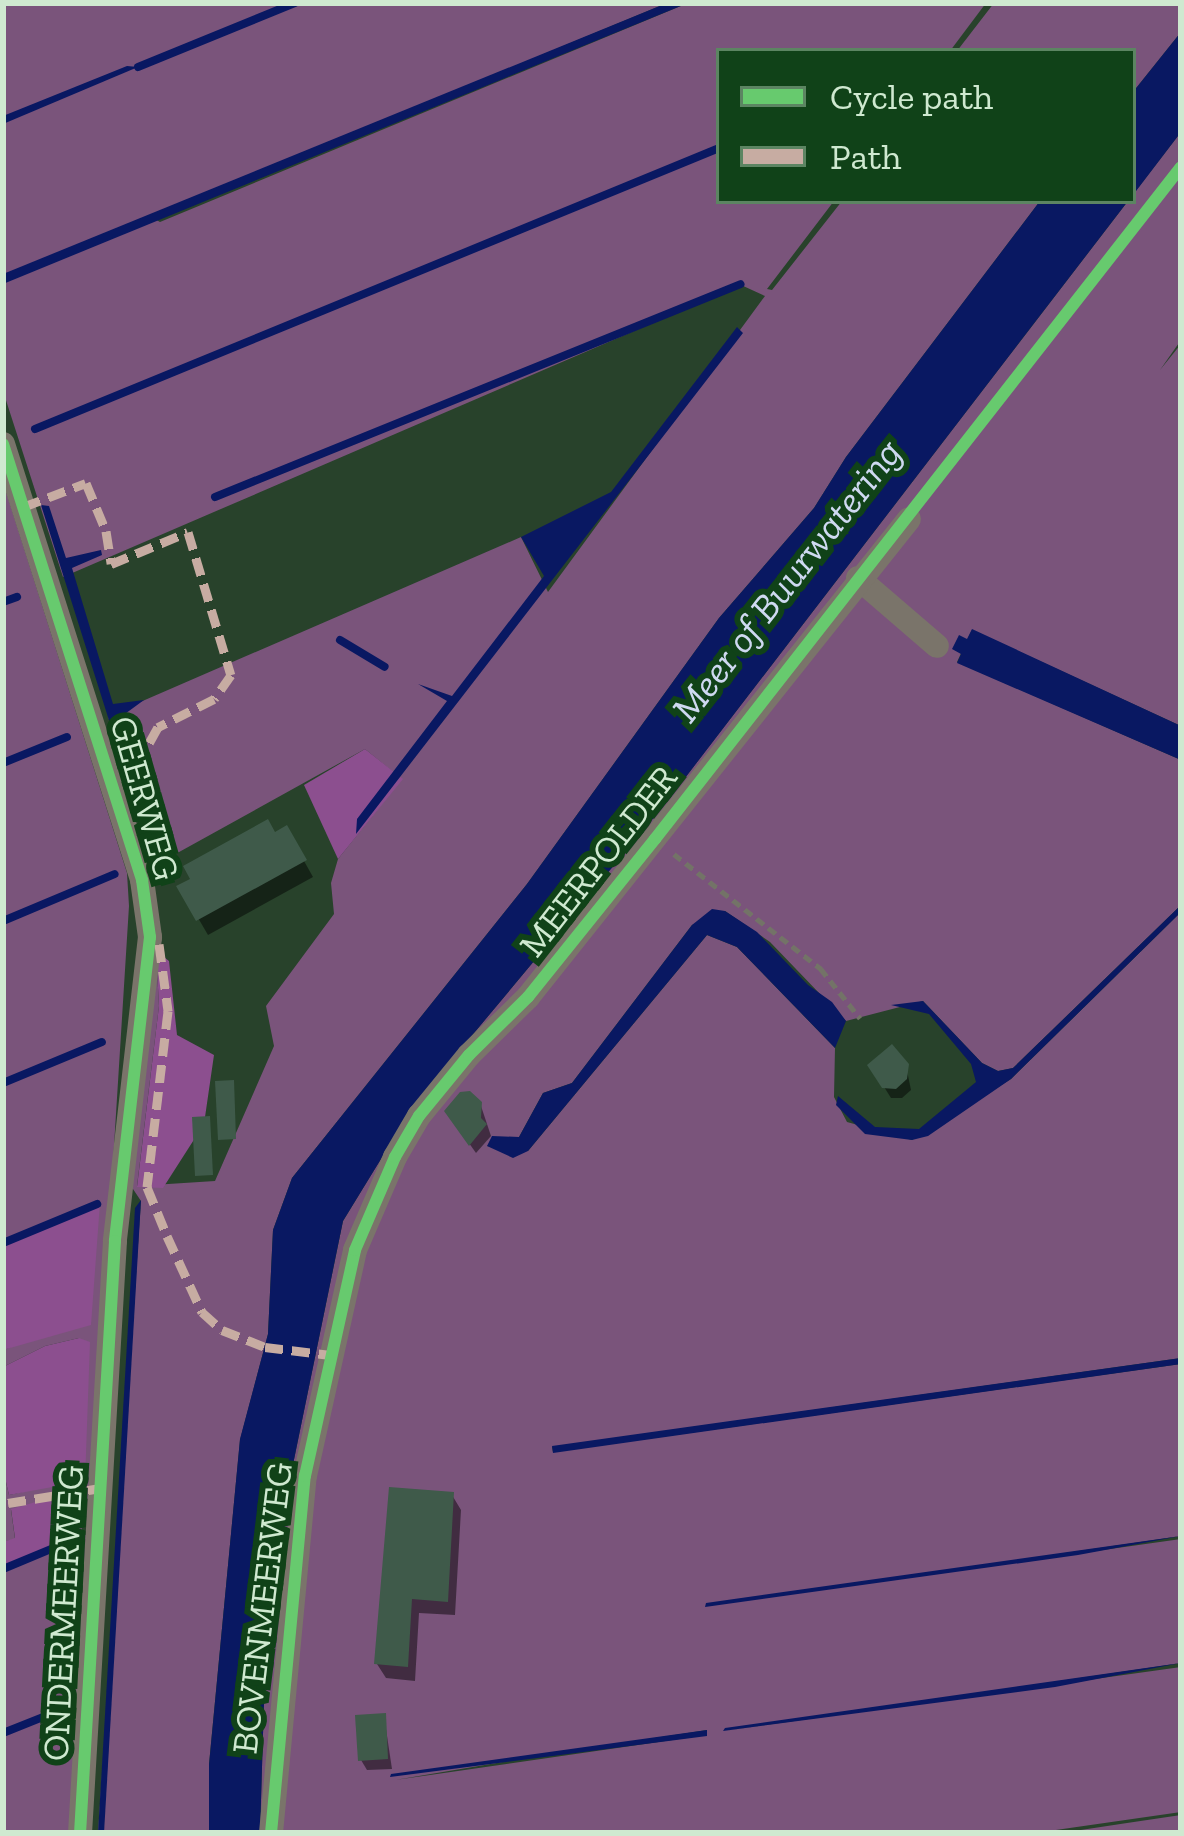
<!DOCTYPE html>
<html>
<head>
<meta charset="utf-8">
<style>
  body { margin:0 }
  #map { position:relative; width:1184px; height:1836px; overflow:hidden; background:#28422b; font-family:"Zilla Slab",serif }
  div>[style] { position:absolute }
  [style*='--x'] { left:calc(var(--x)*1px); top:calc(var(--y)*1px); width:calc(var(--w)*1px); rotate:calc(var(--a)*1deg) }
  .green>* { inset:0; background:#7a547b }
  .forest>* { inset:0; background:#8c4f8f }
  .water>* { inset:0; background:#091862 }
  .shadow>* { inset:0; background:#0007 }
  .stream>* { height:8px; margin:-4px; padding:0 4px; transform-origin:4px; border-radius:4px; background:#091862 }
  .building>* { inset:0; background:#3f5a4a }
  .path>* { height:4.5px; margin-top:-2.25px; transform-origin:0; background:repeating-linear-gradient(90deg,#737367 0 9px,transparent 0 15px) }
  .minor>* { height:24px; margin:-12px; padding:0 12px; transform-origin:12px; border-radius:12px; background:#7a746a }
  .quiet>* { height:9px; margin-top:-4.5px; transform-origin:0; background:repeating-linear-gradient(90deg,#c7aca2 0 18px,transparent 0 27px) }
  .cycleway>* { height:12px; margin:-6px; padding:0 6px; transform-origin:6px; border-radius:6px; background:#67ca6e }
  span { translate:-50% -50%; white-space:nowrap; text-align:center; line-height:1.15; -webkit-text-stroke:12px #104218; paint-order:stroke }
  .street-label { font-size:36px; color:#cfe9d0 }
  .water-label { font-size:39px; color:#cfd9f1; font-style:italic }
  .frame { position:absolute; inset:0; border:6px solid #cfe9d0; pointer-events:none }
  .legend { position:absolute; left:716px; top:48px; width:420px; height:156px; box-sizing:border-box; background:#104218; border:3px solid #5c8562; margin:0; padding:15px 21px; list-style:none; font-size:36px; color:#cfe9d0 }
  .legend li { display:flex; align-items:center; gap:24px; height:60px }
  .legend b { width:60px; border:3px solid #5c8562 }
</style>
</head>
<body>
<div id="map">
  <div class="green">
    <i style="clip-path:polygon(3px 3px,667px 3px,151px 217px,160px 222px,688px 3px,986px 3px,950px 51px,719px 51px,719px 201px,834px 201px,767px 289px,772px 290px,842px 201px,1040px 201px,846px 457px,814px 508px,719px 618px,527px 884px,292px 1178px,273px 1230px,268px 1334px,240px 1440px,209px 1764px,209px 1833px,98px 1833px,141px 1201px,129px 1183px,156px 951px,159px 1006px,137px 1186px,215px 1181px,274px 1046px,266px 1006px,334px 914px,331px 883px,338px 859px,402px 779px,365px 749px,152px 867px,108px 716px,521px 537px,548px 592px,765px 296px,741px 285px,63px 577px,3px 391px)"></i>
    <i style="clip-path:polygon(994px 3px,1181px 3px,1181px 32px,1133px 92px,1133px 51px,957px 51px)"></i>
    <i style="clip-path:polygon(evenodd,1181px 132px,1181px 340px,1160px 370px,1181px 344px,1181px 726px,972px 630px,957px 662px,1181px 760px,1181px 905px,1013px 1068px,998px 1071px,982px 1063px,923px 1001px,846px 1021px,770px 942px,725px 911px,692px 925px,572px 1083px,543px 1093px,519px 1137px,487px 1146px,528px 1151px,707px 935px,737px 947px,835px 1048px,834px 1097px,847px 1122px,912px 1140px,1011px 1079px,1181px 912px,1181px 1358px,552px 1447px,553px 1452px,1181px 1364px,1181px 1536px,705px 1606px,1181px 1539px,1181px 1663px,723px 1731px,1181px 1667px,1181px 1812px,1035px 1833px,260px 1833px,264px 1701px,290px 1479px,343px 1221px,414px 1105px,665px 804px,1181px 132px,707px 1730px,707px 1735px,395px 1780px,557px 1753px,707px 1730px)"></i>
    <i style="clip-path:polygon(3px 482px,127px 873px,129px 906px,92px 1498px,11px 1510px,15px 1539px,3px 1542px,3px 1469px,9px 1495px,35px 1489px,79px 1338px,45px 1346px,3px 1367px,3px 1350px,44px 1335px,98px 1204px,3px 1244px)"></i>
    <i style="clip-path:polygon(90px 1533px,69px 1833px,3px 1833px,3px 1570px)"></i>
    <i style="clip-path:polygon(1181px 1815px,1181px 1833px,1061px 1833px,1127px 1823px)"></i>
  </div>
  <div class="forest">
    <i style="clip-path:polygon(365px 749px,403px 779px,338px 859px,304px 785px)"></i>
    <i style="clip-path:polygon(156px 951px,169px 961px,177px 1035px,214px 1055px,204px 1124px,163px 1188px,137px 1187px,159px 1006px)"></i>
    <i style="clip-path:polygon(100px 1203px,91px 1325px,3px 1350px,3px 1244px)"></i>
    <i style="clip-path:polygon(79px 1338px,90px 1342px,85px 1481px,9px 1495px,3px 1469px,3px 1367px,45px 1346px)"></i>
    <i style="clip-path:polygon(85px 1495px,81px 1537px,3px 1570px,3px 1542px,15px 1538px,11px 1509px,57px 1496px)"></i>
  </div>
  <div class="water">
    <i style="clip-path:polygon(667px 3px,688px 3px,3px 284px,3px 274px)"></i>
    <i style="clip-path:polygon(1181px 32px,1181px 132px,1133px 195px,1133px 92px)"></i>
    <i style="clip-path:polygon(127px 66px,138px 67px,3px 124px,3px 116px)"></i>
    <i style="clip-path:polygon(1040px 201px,1128px 201px,665px 804px,414px 1105px,343px 1221px,290px 1479px,264px 1701px,260px 1833px,209px 1833px,209px 1765px,240px 1439px,268px 1334px,273px 1230px,292px 1178px,527px 884px,719px 618px,814px 508px,846px 457px)"></i>
    <i style="clip-path:polygon(737px 327px,743px 333px,356px 834px,357px 819px,447px 701px,418px 684px,452px 696px,544px 576px,521px 537px,611px 492px)"></i>
    <i style="clip-path:polygon(41px 505px,49px 506px,66px 558px,101px 550px,102px 555px,72px 568px,113px 704px,144px 700px,118px 719px,156px 841px,149px 847px)"></i>
    <i style="clip-path:polygon(972px 629px,1181px 726px,1181px 760px,957px 663px,961px 654px,952px 649px,959px 635px,967px 639px)"></i>
    <i style="clip-path:polygon(1181px 905px,1181px 912px,1011px 1079px,928px 1136px,912px 1140px,865px 1134px,836px 1105px,838px 1096px,875px 1127px,919px 1129px,976px 1082px,971px 1064px,929px 1014px,891px 1005px,923px 1001px,982px 1063px,998px 1071px,1013px 1068px)"></i>
    <i style="clip-path:polygon(712px 909px,725px 911px,757px 932px,808px 985px,832px 1002px,846px 1021px,835px 1048px,737px 947px,707px 935px,528px 1151px,513px 1158px,487px 1146px,492px 1136px,519px 1137px,543px 1093px,572px 1083px,692px 925px)"></i>
    <i style="clip-path:polygon(141px 1200px,104px 1833px,98px 1833px,135px 1208px)"></i>
    <i style="clip-path:polygon(1181px 1358px,1181px 1364px,553px 1453px,552px 1446px)"></i>
    <i style="clip-path:polygon(1181px 1536px,1078px 1555px,705px 1607px,706px 1603px)"></i>
    <i style="clip-path:polygon(1181px 1663px,1055px 1687px,723px 1731px,725px 1728px)"></i>
    <i style="clip-path:polygon(707px 1730px,707px 1736px,390px 1777px,391px 1774px)"></i>
  </div>
  <div class="shadow">
    <i style="clip-path:polygon(286px 829px,313px 877px,208px 935px,180px 887px)"></i>
    <i style="clip-path:polygon(871px 1066px,906px 1066px,911px 1090px,902px 1098px,891px 1098px)"></i>
    <i style="clip-path:polygon(480px 1103px,491px 1136px,476px 1153px,454px 1122px)"></i>
    <i style="clip-path:polygon(452px 1495px,461px 1510px,455px 1615px,419px 1613px,415px 1681px,386px 1678px,377px 1664px)"></i>
    <i style="clip-path:polygon(384px 1716px,392px 1769px,367px 1770px,361px 1760px)"></i>
  </div>
  <div class="stream">
    <i style="--x:138;--y:67;--w:170;--a:-22.2"></i>
    <i style="--x:35;--y:429;--w:739;--a:-22.33"></i>
    <i style="--x:215;--y:497;--w:567;--a:-22.05"></i>
    <i style="--x:3;--y:602;--w:15;--a:-20"></i>
    <i style="--x:340;--y:640;--w:52;--a:31"></i>
    <i style="--x:3;--y:763;--w:69;--a:-22.1"></i>
    <i style="--x:3;--y:921;--w:121;--a:-22.8"></i>
    <i style="--x:3;--y:1083;--w:107;--a:-22.5"></i>
    <i style="--x:3;--y:1243;--w:102;--a:-22.5"></i>
    <i style="--x:3;--y:1569;--w:70;--a:-22.6"></i>
    <i style="--x:3;--y:1733;--w:59;--a:-21.8"></i>
  </div>
  <div class="building">
    <i style="clip-path:polygon(268px 819px,275px 832px,287px 825px,307px 860px,196px 921px,176px 886px,190px 879px,183px 866px)"></i>
    <i style="clip-path:polygon(892px 1044px,909px 1064px,907px 1079px,896px 1089px,882px 1088px,867px 1065px)"></i>
    <i style="clip-path:polygon(234px 1080px,236px 1139px,218px 1140px,215px 1081px)"></i>
    <i style="clip-path:polygon(470px 1091px,482px 1102px,481px 1118px,487px 1124px,469px 1146px,444px 1111px,460px 1092px)"></i>
    <i style="clip-path:polygon(210px 1116px,213px 1175px,195px 1176px,192px 1117px)"></i>
    <i style="clip-path:polygon(389px 1487px,454px 1492px,448px 1602px,412px 1599px,408px 1667px,374px 1664px)"></i>
    <i style="clip-path:polygon(386px 1713px,388px 1759px,358px 1761px,355px 1715px)"></i>
  </div>
  <div class="path">
    <i style="--x:674;--y:854;--w:187;--a:38"></i>
    <i style="--x:821;--y:969;--w:63;--a:51.5"></i>
  </div>
  <div class="minor">
    <i style="--x:3;--y:444;--w:458;--a:72.3"></i>
    <i style="--x:142;--y:880;--w:58;--a:82"></i>
    <i style="--x:150;--y:937;--w:306;--a:96.6"></i>
    <i style="--x:115;--y:1241;--w:593;--a:93.38"></i>
    <i style="--x:858;--y:578;--w:104;--a:40.7"></i>
    <i style="--x:271;--y:1833;--w:359;--a:-84.6"></i>
    <i style="--x:305;--y:1476;--w:231;--a:-77.5"></i>
    <i style="--x:355;--y:1250;--w:101;--a:-66.7"></i>
    <i style="--x:395;--y:1157;--w:48;--a:-59.7"></i>
    <i style="--x:419;--y:1116;--w:79;--a:-50.7"></i>
    <i style="--x:469;--y:1055;--w:83;--a:-44.5"></i>
    <i style="--x:528;--y:997;--w:611;--a:-51.44"></i>
  </div>
  <div class="quiet">
    <i style="--x:23;--y:507;--w:67;--a:-20.9"></i>
    <i style="--x:86;--y:483;--w:52;--a:67.4"></i>
    <i style="--x:106;--y:531;--w:33;--a:81"></i>
    <i style="--x:111;--y:564;--w:83;--a:-22.6"></i>
    <i style="--x:188;--y:532;--w:149;--a:73.3"></i>
    <i style="--x:231;--y:675;--w:29;--a:125"></i>
    <i style="--x:214;--y:699;--w:63;--a:153.4"></i>
    <i style="--x:158;--y:727;--w:37;--a:119"></i>
    <i style="--x:140;--y:759;--w:59;--a:69.1"></i>
    <i style="--x:161;--y:814;--w:20;--a:105"></i>
    <i style="--x:156;--y:833;--w:24;--a:78"></i>
    <i style="--x:161;--y:856;--w:31;--a:128"></i>
    <i style="--x:159;--y:944;--w:68;--a:82.3"></i>
    <i style="--x:168;--y:1011;--w:177;--a:96.8"></i>
    <i style="--x:147;--y:1187;--w:53;--a:67.8"></i>
    <i style="--x:167;--y:1236;--w:84;--a:65.3"></i>
    <i style="--x:202;--y:1312;--w:27;--a:42"></i>
    <i style="--x:222;--y:1330;--w:46;--a:21.6"></i>
    <i style="--x:265;--y:1347;--w:66;--a:6.9"></i>
    <i style="--x:8;--y:1503;--w:94;--a:-9.2"></i>
  </div>
  <div class="cycleway">
    <i style="--x:3;--y:444;--w:458;--a:72.3"></i>
    <i style="--x:142;--y:880;--w:58;--a:82"></i>
    <i style="--x:150;--y:937;--w:306;--a:96.6"></i>
    <i style="--x:115;--y:1241;--w:593;--a:93.38"></i>
    <i style="--x:271;--y:1833;--w:359;--a:-84.6"></i>
    <i style="--x:305;--y:1476;--w:231;--a:-77.5"></i>
    <i style="--x:355;--y:1250;--w:101;--a:-66.7"></i>
    <i style="--x:395;--y:1157;--w:48;--a:-59.7"></i>
    <i style="--x:419;--y:1116;--w:79;--a:-50.7"></i>
    <i style="--x:469;--y:1055;--w:83;--a:-44.5"></i>
    <i style="--x:528;--y:997;--w:203;--a:-51.2"></i>
    <i style="--x:655;--y:839;--w:853;--a:-51.95"></i>
  </div>
  <div class="street-label">
    <span style="left:145px;top:798px;rotate:74deg">GEERWEG</span>
    <span style="left:598px;top:861px;rotate:-52deg">MEERPOLDER</span>
    <span style="left:262px;top:1608px;rotate:-83deg">BOVENMEERWEG</span>
    <span style="left:63px;top:1613px;rotate:-87deg">ONDERMEERWEG</span>
  </div>
  <div class="water-label">
    <span style="left:787px;top:581px;rotate:-52deg">Meer of Buurwatering</span>
  </div>
  <div class="frame"></div>
  <ul class="legend">
  <li><b style="height:15px;background:#67ca6e"></b>Cycle path</li>
  <li><b style="height:15px;background:#c7aca2"></b>Path</li>
  </ul>
</div>
</body>
</html>
